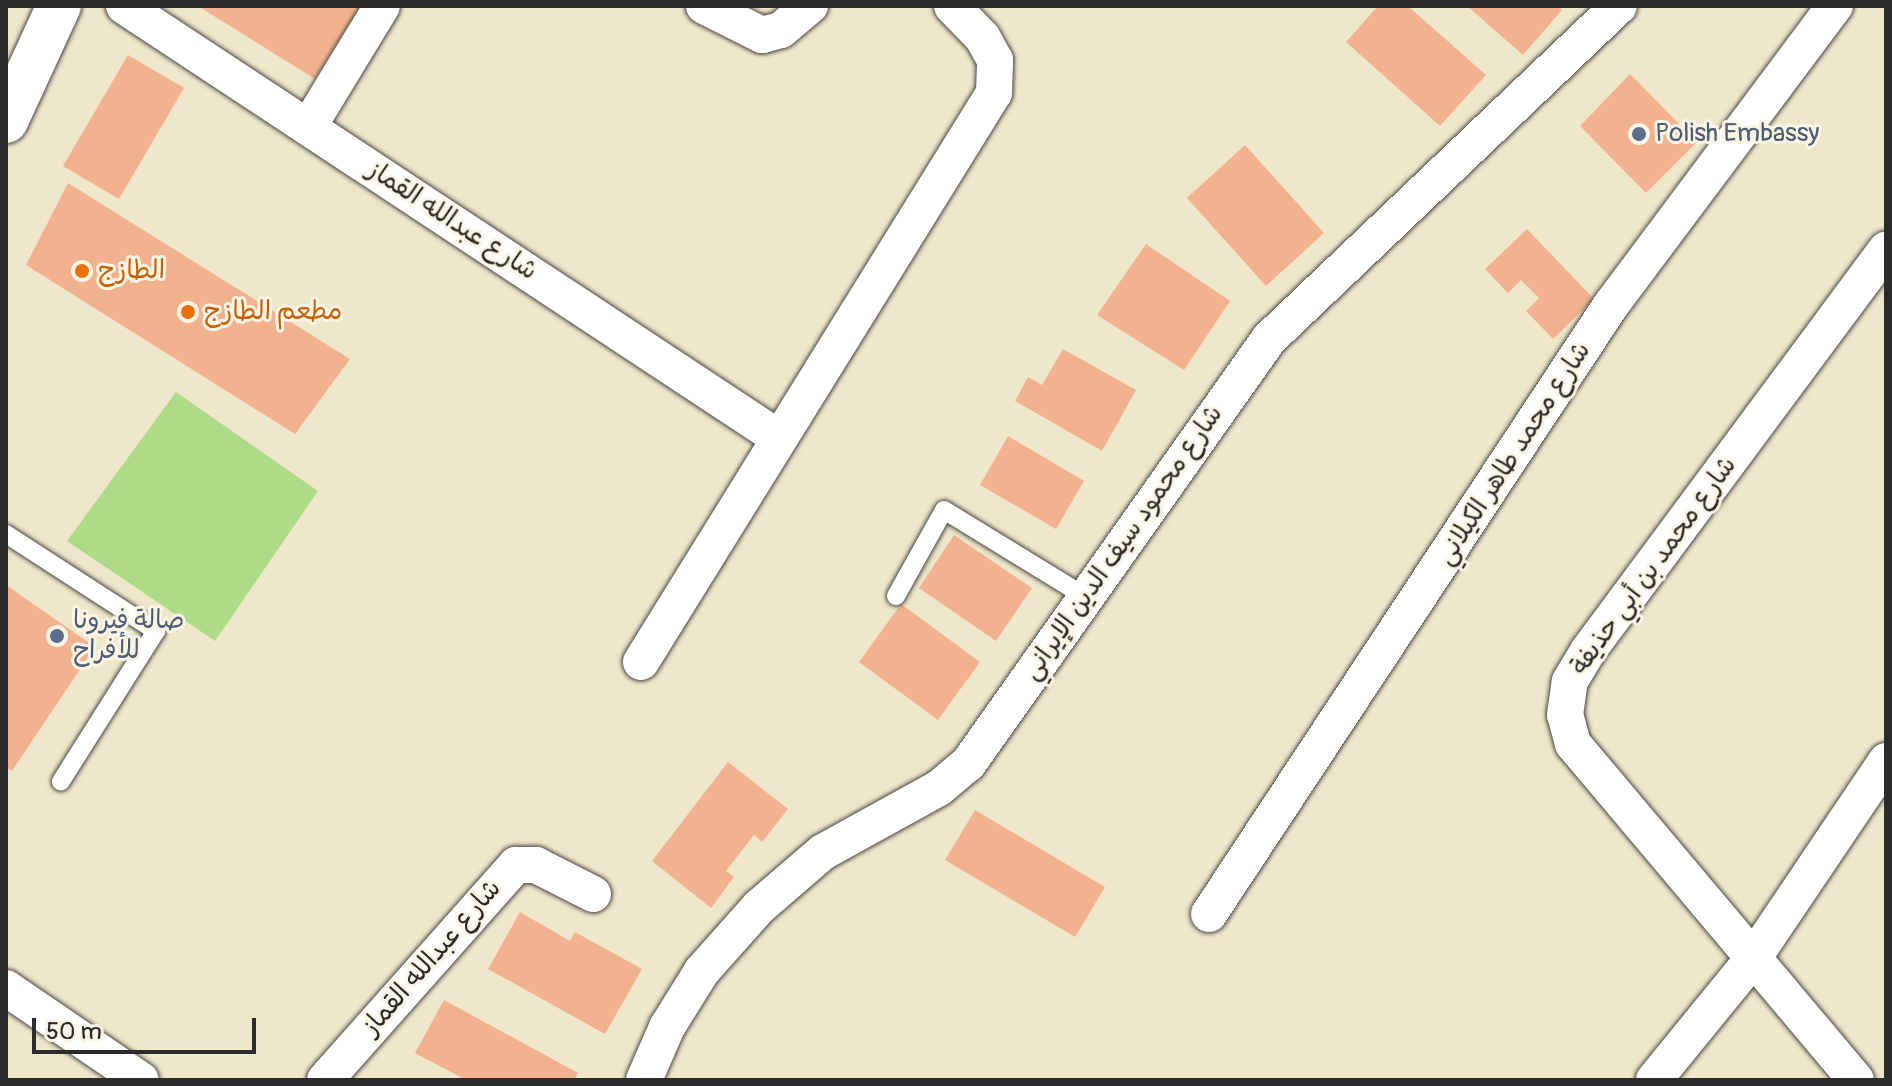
<!DOCTYPE html>
<html>
<head>
<meta charset="utf-8">
<style>
  body { margin:0 }
  #map { position:relative; width:1892px; height:1086px; overflow:hidden; background:#eee7ca; font-family:Pangolin,"Playpen Sans Arabic",sans-serif }
  div>[style] { position:absolute }
  [style*='--x'] { left:calc(var(--x)*1px); top:calc(var(--y)*1px); width:calc(var(--w)*1px); rotate:calc(var(--a)*1deg) }
  .green>* { inset:0; background:#aedb87 }
  .building>* { inset:0; background:#f3b28f }
  .roads { filter:drop-shadow(0 0 2px #484743) drop-shadow(0 0 2px #484743) }
  .service>* { height:18px; margin:-9px; padding:0 9px; transform-origin:9px; border-radius:9px; background:#fff }
  .minor>* { height:36px; margin:-18px; padding:0 18px; transform-origin:18px; border-radius:18px; background:#fff }
  .secondary>* { height:44px; margin:-22px; padding:0 22px; transform-origin:22px; border-radius:22px; background:#fff }
  .dots>* { width:22px; height:22px; translate:-50% -50%; box-sizing:border-box; border:4px solid #fcf5e5; border-radius:50% }
  span { translate:-50% -50%; white-space:nowrap; text-align:center; line-height:1.15; -webkit-text-stroke:6px #fcf5e5; paint-order:stroke }
  .service-label { font-size:26px; color:#4e5e75 }
  .left { translate:0 -50%; text-align:left }
  .street-label { font-size:26px; color:#2b2b2b }
  .food-label { font-size:26px; color:#c56008 }
  .frame { position:absolute; inset:0; border:8px solid #2b2b2b; pointer-events:none }
  .scale { position:absolute; left:32px; top:1018px; width:224px; height:36px; box-sizing:border-box; border:4px solid #2b2b2b; border-top:0; padding-left:10px; font-size:24px; line-height:28px; white-space:nowrap; color:#2b2b2b; -webkit-text-stroke:6px #fcf5e5; paint-order:stroke }
</style>
</head>
<body>
<div id="map">
  <div class="green">
    <i style="clip-path:polygon(176px 392px,318px 491px,215px 641px,67px 541px)"></i>
  </div>
  <div class="building">
    <i style="clip-path:polygon(198px 6px,361px 6px,315px 79px)"></i>
    <i style="clip-path:polygon(1378px 6px,1408px 6px,1486px 75px,1440px 126px,1346px 42px)"></i>
    <i style="clip-path:polygon(1467px 6px,1558px 6px,1562px 10px,1523px 55px)"></i>
    <i style="clip-path:polygon(128px 55px,184px 88px,119px 199px,63px 166px)"></i>
    <i style="clip-path:polygon(1630px 74px,1697px 142px,1646px 193px,1580px 126px)"></i>
    <i style="clip-path:polygon(1245px 145px,1324px 233px,1266px 286px,1187px 198px)"></i>
    <i style="clip-path:polygon(68px 183px,350px 359px,295px 434px,26px 265px)"></i>
    <i style="clip-path:polygon(1527px 229px,1594px 299px,1553px 339px,1526px 311px,1539px 298px,1521px 280px,1508px 293px,1485px 269px)"></i>
    <i style="clip-path:polygon(1146px 244px,1230px 301px,1184px 370px,1097px 315px)"></i>
    <i style="clip-path:polygon(1063px 349px,1136px 390px,1102px 451px,1015px 401px,1028px 377px,1042px 385px)"></i>
    <i style="clip-path:polygon(1008px 436px,1084px 481px,1056px 529px,980px 485px)"></i>
    <i style="clip-path:polygon(954px 535px,1032px 588px,996px 641px,919px 588px)"></i>
    <i style="clip-path:polygon(6px 585px,95px 647px,12px 771px,6px 768px)"></i>
    <i style="clip-path:polygon(901px 604px,980px 662px,938px 720px,859px 662px)"></i>
    <i style="clip-path:polygon(728px 762px,788px 809px,762px 842px,754px 835px,726px 871px,734px 877px,711px 908px,652px 861px)"></i>
    <i style="clip-path:polygon(975px 810px,1105px 887px,1075px 937px,945px 860px)"></i>
    <i style="clip-path:polygon(520px 912px,570px 941px,575px 932px,642px 969px,605px 1034px,488px 969px)"></i>
    <i style="clip-path:polygon(444px 1000px,578px 1073px,574px 1080px,466px 1080px,415px 1053px)"></i>
  </div>
  <div class="roads">
    <div class="service">
      <i style="--x:6;--y:534;--w:179;--a:32.9"></i>
      <i style="--x:156;--y:631;--w:178;--a:122.3"></i>
      <i style="--x:896;--y:596;--w:98;--a:-60.8"></i>
      <i style="--x:944;--y:510;--w:167;--a:31.5"></i>
    </div>
    <div class="minor">
      <i style="--x:124;--y:6;--w:785;--a:33.41"></i>
      <i style="--x:704;--y:6;--w:65;--a:26.6"></i>
      <i style="--x:762;--y:35;--w:20;--a:-15"></i>
      <i style="--x:781;--y:30;--w:38;--a:-40"></i>
      <i style="--x:309;--y:126;--w:140;--a:-58.7"></i>
      <i style="--x:641;--y:662;--w:670;--a:-58.19"></i>
      <i style="--x:994;--y:93;--w:33;--a:-88"></i>
      <i style="--x:995;--y:60;--w:26;--a:-119"></i>
      <i style="--x:982;--y:37;--w:43;--a:-134.1"></i>
      <i style="--x:1209;--y:914;--w:730;--a:-56.57"></i>
      <i style="--x:1611;--y:305;--w:374;--a:-53.2"></i>
      <i style="--x:6;--y:988;--w:163;--a:34.3"></i>
      <i style="--x:325;--y:1080;--w:288;--a:-48.4"></i>
      <i style="--x:516;--y:865;--w:20;--a:0"></i>
      <i style="--x:536;--y:865;--w:64;--a:27"></i>
      <i style="--x:644;--y:1080;--w:58;--a:-66.5"></i>
      <i style="--x:667;--y:1027;--w:66;--a:-58"></i>
      <i style="--x:702;--y:971;--w:86;--a:-48.3"></i>
      <i style="--x:759;--y:907;--w:84;--a:-40.7"></i>
      <i style="--x:823;--y:852;--w:132;--a:-28.9"></i>
      <i style="--x:939;--y:788;--w:38;--a:-40"></i>
      <i style="--x:968;--y:764;--w:521;--a:-54.69"></i>
      <i style="--x:1269;--y:339;--w:483;--a:-43.6"></i>
      <i style="--x:1654;--y:1080;--w:155;--a:-50.8"></i>
      <i style="--x:1752;--y:960;--w:240;--a:-56"></i>
      <i style="--x:1856;--y:1080;--w:439;--a:-130.1"></i>
      <i style="--x:1573;--y:744;--w:30;--a:-105"></i>
      <i style="--x:1565;--y:715;--w:34;--a:-82"></i>
      <i style="--x:1570;--y:681;--w:35;--a:-59"></i>
      <i style="--x:1588;--y:651;--w:500;--a:-53.4"></i>
    </div>
    <div class="secondary">
      <i style="--x:6;--y:121;--w:127;--a:-65.3"></i>
    </div>
  </div>
  <div class="dots">
    <i style="left:1639px;top:134px;background:#5c6f8a"></i>
    <i style="left:82px;top:271px;background:#e8710a"></i>
    <i style="left:188px;top:312px;background:#e8710a"></i>
    <i style="left:57px;top:636px;background:#5c6f8a"></i>
  </div>
  <div class="service-label">
    <span class="left" style="left:1655px;top:134px">Polish Embassy</span>
    <span class="left" style="left:73px;top:636px">صالة فيرونا<br>للأفراح</span>
  </div>
  <div class="street-label">
    <span style="left:452px;top:221px;rotate:33deg">شارع عبدالله القماز</span>
    <span style="left:1514px;top:454px;rotate:-57deg">شارع محمد طاهر الكيلاني</span>
    <span style="left:1123px;top:543px;rotate:-55deg">شارع محمود سيف الدين الإيراني</span>
    <span style="left:1654px;top:566px;rotate:-54deg">شارع محمد بن أبي حذيفة</span>
    <span style="left:432px;top:958px;rotate:-49deg">شارع عبدالله القماز</span>
  </div>
  <div class="food-label">
    <span class="left" style="left:98px;top:271px">الطازج</span>
    <span class="left" style="left:204px;top:312px">مطعم الطازج</span>
  </div>
  <div class="frame"></div>
  <div class="scale">50 m</div>
</div>
</body>
</html>
